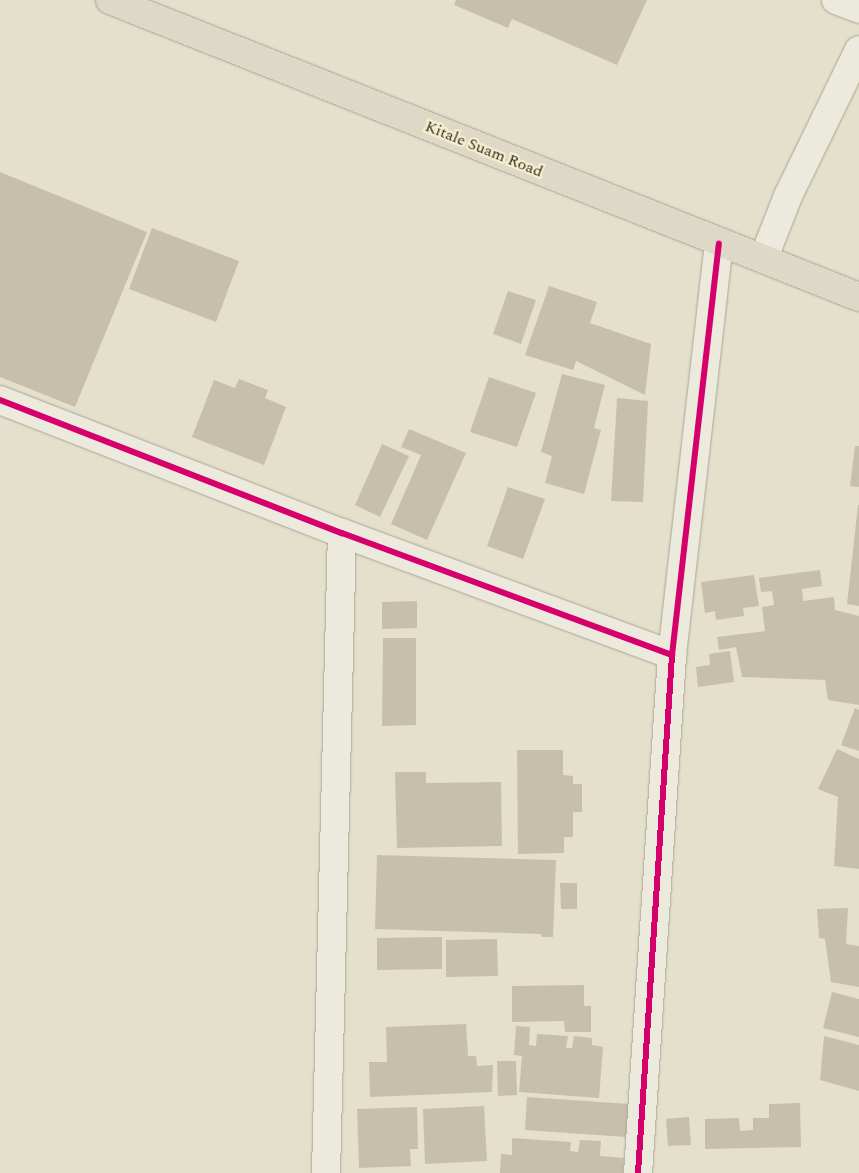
<!DOCTYPE html>
<html>
<head>
<meta charset="utf-8">
<style>
  body { margin:0 }
  #map { position:relative; width:859px; height:1173px; overflow:hidden; background:#e4e0cc; font-family:Spectral,serif }
  div>[style] { position:absolute }
  [style*='--x'] { left:calc(var(--x)*1px); top:calc(var(--y)*1px); width:calc(var(--w)*1px); rotate:calc(var(--a)*1deg) }
  .building>* { inset:0; background:#c8beac }
  .roads { filter:drop-shadow(0 0 1px #a9a495) drop-shadow(0 0 1px #a9a495) }
  .minor>* { height:28px; margin:-14px; padding:0 14px; transform-origin:14px; border-radius:14px; background:#ece9dd }
  .trunk>* { height:28px; margin:-14px; padding:0 14px; transform-origin:14px; border-radius:14px; background:#ded8c6 }
  .cycleway>* { height:6px; margin:-3px; padding:0 3px; transform-origin:3px; border-radius:3px; background:#d6006c }
  span { translate:-50% -50%; white-space:nowrap; text-align:center; line-height:1.15; -webkit-text-stroke:4.5px #f6efd0; paint-order:stroke }
  .street-label { font-size:16px; color:#382d1d }
</style>
</head>
<body>
<div id="map">
  <div class="building">
    <i style="clip-path:polygon(456px 0,647px 0,617px 65px,512px 19px,508px 28px,454px 5px)"></i>
    <i style="clip-path:polygon(0 172px,147px 232px,75px 407px,0 377px)"></i>
    <i style="clip-path:polygon(152px 228px,239px 261px,216px 322px,129px 289px)"></i>
    <i style="clip-path:polygon(549px 286px,597px 302px,590px 323px,651px 344px,645px 395px,576px 361px,573px 370px,525px 355px)"></i>
    <i style="clip-path:polygon(508px 291px,536px 300px,521px 344px,493px 334px)"></i>
    <i style="clip-path:polygon(562px 374px,605px 385px,594px 428px,601px 430px,584px 494px,545px 483px,552px 456px,541px 452px)"></i>
    <i style="clip-path:polygon(489px 377px,536px 393px,517px 447px,470px 432px)"></i>
    <i style="clip-path:polygon(239px 379px,268px 390px,265px 398px,286px 407px,264px 465px,192px 437px,214px 380px,235px 388px)"></i>
    <i style="clip-path:polygon(617px 398px,648px 401px,643px 502px,611px 501px)"></i>
    <i style="clip-path:polygon(409px 429px,466px 453px,427px 540px,391px 524px,421px 455px,401px 447px)"></i>
    <i style="clip-path:polygon(382px 444px,409px 456px,380px 517px,355px 505px)"></i>
    <i style="clip-path:polygon(855px 446px,859px 446px,859px 487px,850px 486px)"></i>
    <i style="clip-path:polygon(508px 487px,545px 499px,523px 559px,487px 546px)"></i>
    <i style="clip-path:polygon(858px 505px,859px 505px,859px 606px,847px 604px)"></i>
    <i style="clip-path:polygon(820px 570px,822px 586px,802px 589px,803px 601px,834px 597px,835px 610px,859px 616px,859px 705px,828px 700px,825px 680px,742px 677px,736px 647px,719px 650px,717px 637px,765px 631px,762px 607px,774px 605px,772px 591px,761px 592px,759px 578px)"></i>
    <i style="clip-path:polygon(754px 575px,759px 606px,743px 608px,744px 616px,716px 620px,715px 611px,705px 613px,701px 582px)"></i>
    <i style="clip-path:polygon(417px 601px,417px 628px,382px 629px,382px 602px)"></i>
    <i style="clip-path:polygon(383px 638px,416px 638px,416px 725px,382px 726px)"></i>
    <i style="clip-path:polygon(730px 651px,734px 682px,698px 687px,696px 667px,710px 665px,709px 654px)"></i>
    <i style="clip-path:polygon(855px 708px,859px 710px,859px 751px,841px 745px)"></i>
    <i style="clip-path:polygon(837px 749px,859px 759px,859px 869px,834px 866px,838px 797px,818px 789px)"></i>
    <i style="clip-path:polygon(517px 750px,563px 750px,563px 775px,573px 776px,573px 784px,582px 784px,582px 812px,573px 812px,573px 837px,564px 837px,564px 853px,518px 854px)"></i>
    <i style="clip-path:polygon(395px 772px,426px 772px,426px 783px,501px 782px,502px 846px,397px 848px)"></i>
    <i style="clip-path:polygon(377px 855px,556px 860px,553px 937px,542px 937px,541px 934px,375px 929px)"></i>
    <i style="clip-path:polygon(560px 883px,577px 883px,577px 909px,561px 909px)"></i>
    <i style="clip-path:polygon(848px 908px,846px 944px,859px 946px,859px 987px,831px 982px,825px 939px,819px 938px,817px 909px)"></i>
    <i style="clip-path:polygon(442px 937px,442px 969px,377px 970px,377px 938px)"></i>
    <i style="clip-path:polygon(497px 939px,498px 976px,446px 977px,446px 940px)"></i>
    <i style="clip-path:polygon(584px 985px,584px 1006px,591px 1006px,591px 1032px,565px 1032px,564px 1021px,512px 1022px,512px 986px)"></i>
    <i style="clip-path:polygon(832px 992px,859px 999px,859px 1037px,823px 1028px)"></i>
    <i style="clip-path:polygon(466px 1024px,468px 1056px,476px 1056px,477px 1066px,493px 1065px,492px 1092px,370px 1097px,369px 1062px,387px 1062px,386px 1027px)"></i>
    <i style="clip-path:polygon(516px 1026px,530px 1027px,529px 1045px,536px 1046px,537px 1034px,568px 1036px,566px 1048px,572px 1048px,574px 1036px,592px 1038px,592px 1045px,603px 1047px,599px 1098px,519px 1092px,522px 1056px,514px 1055px)"></i>
    <i style="clip-path:polygon(824px 1036px,859px 1045px,859px 1091px,820px 1080px)"></i>
    <i style="clip-path:polygon(497px 1061px,516px 1061px,517px 1095px,498px 1096px)"></i>
    <i style="clip-path:polygon(527px 1097px,629px 1104px,626px 1137px,525px 1130px)"></i>
    <i style="clip-path:polygon(800px 1103px,801px 1147px,705px 1149px,705px 1119px,739px 1118px,740px 1131px,753px 1130px,753px 1118px,769px 1118px,769px 1104px)"></i>
    <i style="clip-path:polygon(484px 1106px,487px 1161px,425px 1164px,423px 1109px)"></i>
    <i style="clip-path:polygon(417px 1107px,418px 1149px,410px 1149px,411px 1166px,359px 1168px,357px 1109px)"></i>
    <i style="clip-path:polygon(689px 1117px,691px 1145px,668px 1146px,666px 1119px)"></i>
    <i style="clip-path:polygon(512px 1138px,571px 1142px,570px 1151px,578px 1152px,580px 1140px,601px 1141px,600px 1156px,624px 1158px,623px 1173px,500px 1173px,501px 1154px,512px 1155px)"></i>
  </div>
  <div class="roads">
    <div class="minor">
      <i style="--x:836;--y:0;--w:25;--a:21"></i>
      <i style="--x:764;--y:257;--w:66;--a:-68.5"></i>
      <i style="--x:788;--y:196;--w:162;--a:-64.1"></i>
      <i style="--x:0;--y:400;--w:367;--a:21.3"></i>
      <i style="--x:342;--y:533;--w:352;--a:20.3"></i>
      <i style="--x:326;--y:1173;--w:640;--a:-88.57"></i>
      <i style="--x:638;--y:1173;--w:519;--a:-86.24"></i>
      <i style="--x:672;--y:655;--w:414;--a:-83.5"></i>
    </div>
    <div class="trunk">
      <i style="--x:110;--y:0;--w:806;--a:21.63"></i>
    </div>
  </div>
  <div class="cycleway">
    <i style="--x:0;--y:400;--w:367;--a:21.3"></i>
    <i style="--x:342;--y:533;--w:352;--a:20.3"></i>
    <i style="--x:638;--y:1173;--w:519;--a:-86.24"></i>
    <i style="--x:672;--y:655;--w:414;--a:-83.5"></i>
  </div>
  <div class="street-label">
    <span style="left:484px;top:149px;rotate:22deg">Kitale Suam Road</span>
  </div>
</div>
</body>
</html>
